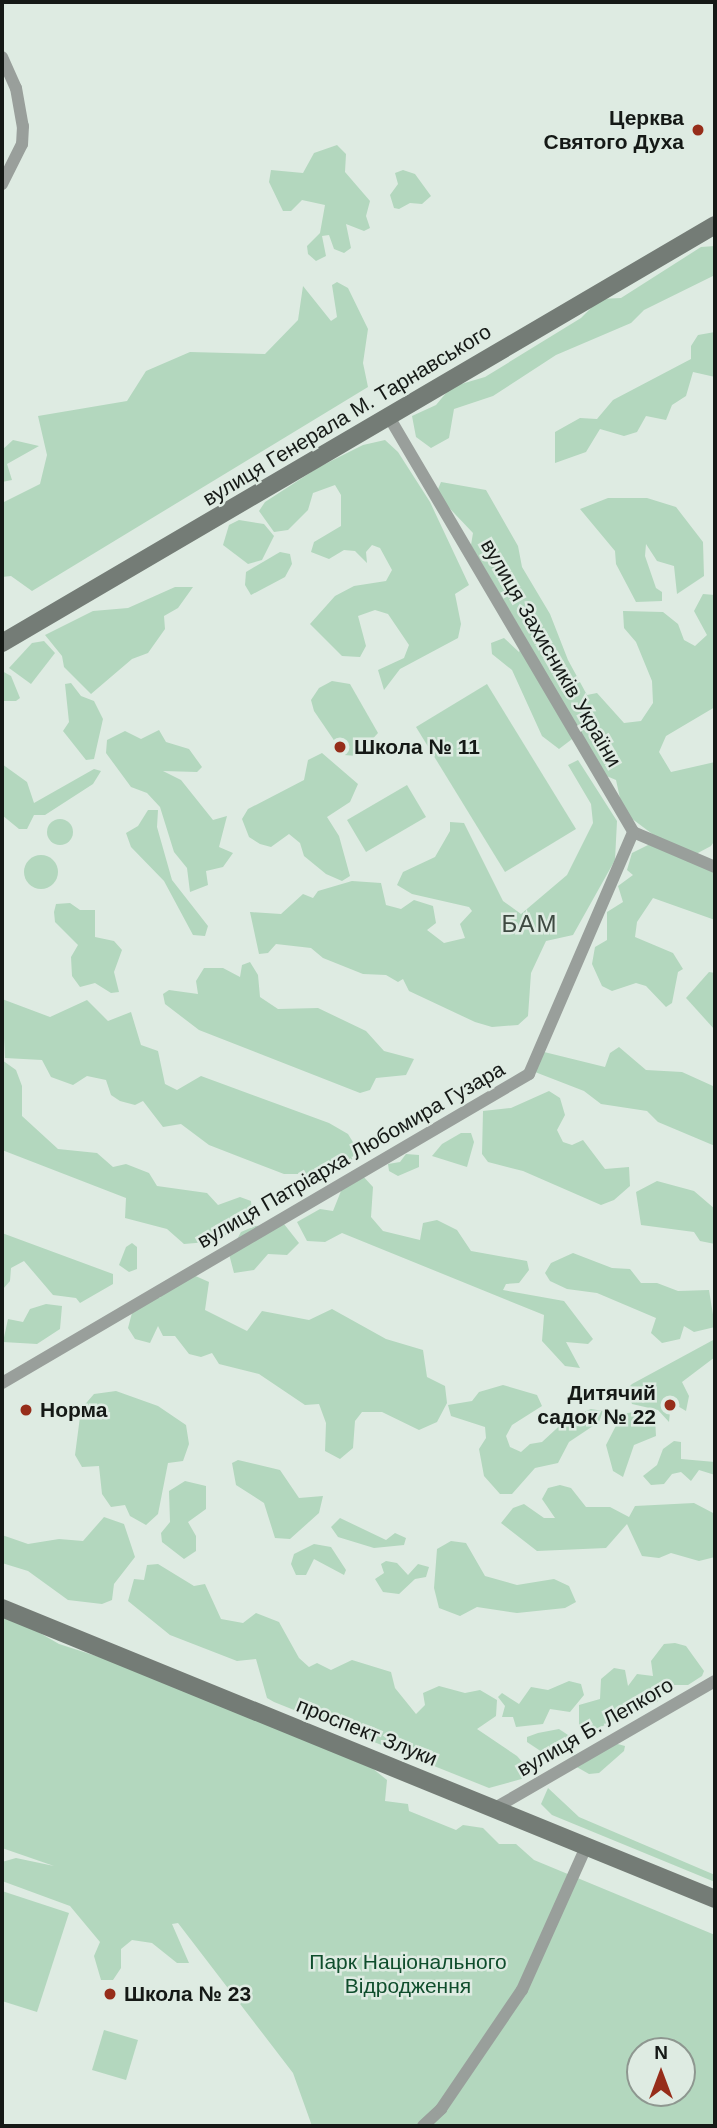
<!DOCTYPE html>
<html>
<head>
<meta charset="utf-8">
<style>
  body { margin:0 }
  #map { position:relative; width:717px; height:2128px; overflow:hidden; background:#deebe2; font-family:Arial,sans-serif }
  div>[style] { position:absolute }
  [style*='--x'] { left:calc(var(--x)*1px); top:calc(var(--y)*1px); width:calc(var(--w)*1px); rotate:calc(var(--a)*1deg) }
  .green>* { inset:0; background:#b3d7be }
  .round { border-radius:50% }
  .street>* { height:12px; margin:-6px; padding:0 6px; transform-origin:6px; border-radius:6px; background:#999f9b }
  .secondary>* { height:18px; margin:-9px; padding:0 9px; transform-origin:9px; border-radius:9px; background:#747c76 }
  .dots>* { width:19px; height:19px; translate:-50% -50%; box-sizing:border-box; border:4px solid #deebe2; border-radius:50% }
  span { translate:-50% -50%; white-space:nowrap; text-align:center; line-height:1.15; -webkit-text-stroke:5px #deebe2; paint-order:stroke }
  .poi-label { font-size:21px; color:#151916; font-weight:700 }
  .right { translate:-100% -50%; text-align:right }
  .left { translate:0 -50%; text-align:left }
  .street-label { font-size:21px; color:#151916 }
  .park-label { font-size:21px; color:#0f4d2c }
  .quarter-label { font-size:24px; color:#3e4941; letter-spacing:2px }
  .frame { position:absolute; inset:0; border:4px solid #151916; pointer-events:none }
  .north { position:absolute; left:626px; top:2037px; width:70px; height:70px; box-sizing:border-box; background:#deebe2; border:2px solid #8e9790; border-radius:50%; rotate:0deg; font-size:19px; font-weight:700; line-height:28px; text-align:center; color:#151916 }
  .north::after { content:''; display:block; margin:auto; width:24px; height:32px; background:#962d1a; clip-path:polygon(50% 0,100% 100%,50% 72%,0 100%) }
</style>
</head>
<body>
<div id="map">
  <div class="green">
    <i style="clip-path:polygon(337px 145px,346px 154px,345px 172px,370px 201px,366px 216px,370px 228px,364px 231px,346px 224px,351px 248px,344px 253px,334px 249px,329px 235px,322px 236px,326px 256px,316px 261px,308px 254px,307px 246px,320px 233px,325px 205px,302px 200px,291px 211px,283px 211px,269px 182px,271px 170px,303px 173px,314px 153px)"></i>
    <i style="clip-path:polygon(403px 170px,415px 174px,431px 196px,422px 204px,410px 203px,399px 209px,394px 208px,390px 195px,398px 184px,395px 173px)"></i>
    <i style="clip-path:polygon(715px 246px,715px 275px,644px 310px,631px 323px,556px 355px,493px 396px,454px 409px,449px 438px,431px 448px,416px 437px,412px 416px,436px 405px,451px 387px,485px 377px,581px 318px,600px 299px,621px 298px,701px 247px)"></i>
    <i style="clip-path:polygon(337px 282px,348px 288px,368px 329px,363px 363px,368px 387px,32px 591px,11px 576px,2px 577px,2px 503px,40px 484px,47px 455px,38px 416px,127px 401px,146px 371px,190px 352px,265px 354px,298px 320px,303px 286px,331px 321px,337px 317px,332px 285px)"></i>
    <i style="clip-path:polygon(715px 332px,715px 377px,693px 372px,686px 396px,672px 405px,666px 420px,646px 416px,637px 432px,624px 436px,600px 429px,586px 452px,555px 463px,555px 432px,580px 418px,597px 419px,613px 400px,691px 359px,691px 346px,698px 335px)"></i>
    <i style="clip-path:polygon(13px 440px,39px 446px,7px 464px,12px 480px,2px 482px,2px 450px)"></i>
    <i style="clip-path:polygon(385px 440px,398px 452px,430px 502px,469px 585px,455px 594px,461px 624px,458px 638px,400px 669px,384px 690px,378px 670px,404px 658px,409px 645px,388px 614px,375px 610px,358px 616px,366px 646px,360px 657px,342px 656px,310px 624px,335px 596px,354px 586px,386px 581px,392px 570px,380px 548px,372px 545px,366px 552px,367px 563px,355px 551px,344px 550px,329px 559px,311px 552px,314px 542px,341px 526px,341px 495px,335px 485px,313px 493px,308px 510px,288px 530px,274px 532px,259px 511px,265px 502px,319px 467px,363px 445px)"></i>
    <i style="clip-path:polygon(441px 482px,486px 490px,518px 546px,522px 567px,550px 614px,568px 660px,587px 695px,597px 693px,624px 723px,641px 721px,653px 703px,652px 681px,636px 642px,624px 628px,623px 611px,663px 612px,678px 624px,684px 640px,695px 646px,707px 635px,694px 611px,703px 594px,715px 595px,715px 707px,666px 736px,659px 752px,671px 772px,715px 762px,715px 840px,711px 846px,696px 854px,655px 836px,623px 812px,616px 780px,597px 772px,580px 733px,559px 749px,542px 736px,512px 670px,492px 654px,491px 643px,504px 638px,519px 652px,525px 637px,471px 545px,473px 533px,436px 494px)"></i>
    <i style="clip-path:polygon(608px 498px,647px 498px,676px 507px,703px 542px,704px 576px,677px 594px,674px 566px,657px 561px,646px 544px,645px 556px,656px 588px,662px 592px,662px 601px,636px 602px,616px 564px,615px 551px,580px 509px)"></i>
    <i style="clip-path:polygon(239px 520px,264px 524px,274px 536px,262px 560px,248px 564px,223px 545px,229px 525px)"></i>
    <i style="clip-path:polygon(280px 552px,290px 554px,292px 564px,285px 577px,251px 595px,245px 585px,246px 572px)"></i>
    <i style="clip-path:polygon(175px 587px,193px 587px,178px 608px,164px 616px,165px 629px,148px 653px,132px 659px,91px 694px,64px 667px,62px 656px,45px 635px,93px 611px,128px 608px)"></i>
    <i style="clip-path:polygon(44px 641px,55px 653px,31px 684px,9px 668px,32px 643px)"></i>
    <i style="clip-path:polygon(2px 671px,11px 676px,20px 698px,16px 701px,2px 701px)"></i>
    <i style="clip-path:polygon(332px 681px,350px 684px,378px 733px,357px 756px,344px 755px,314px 711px,311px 700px,319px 688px)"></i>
    <i style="clip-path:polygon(71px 683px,81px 696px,94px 701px,103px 719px,94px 759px,86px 760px,63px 731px,69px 722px,65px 684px)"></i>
    <i style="clip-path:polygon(487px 684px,576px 829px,505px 872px,416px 727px)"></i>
    <i style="clip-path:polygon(159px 730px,166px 742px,189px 749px,202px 767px,197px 772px,163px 771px,181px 780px,213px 820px,227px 816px,219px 847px,233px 853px,223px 867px,206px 871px,208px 885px,190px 892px,187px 868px,174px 852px,160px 807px,147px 793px,131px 787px,106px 753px,107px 740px,125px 731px,141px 739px)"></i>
    <i style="clip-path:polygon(322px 753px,358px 784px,350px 802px,327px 817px,339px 836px,350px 876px,342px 881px,326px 874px,304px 856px,300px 843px,289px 834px,271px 847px,260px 844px,249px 837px,242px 819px,248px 809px,304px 780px,308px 760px)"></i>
    <i style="clip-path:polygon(578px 760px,617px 821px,615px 860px,573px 935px,546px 941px,531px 973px,528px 1016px,518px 1025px,492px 1027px,475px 1022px,409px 991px,403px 979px,398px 982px,386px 975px,363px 974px,323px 958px,311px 948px,276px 944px,268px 953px,259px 954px,250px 912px,281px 914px,303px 894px,313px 898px,318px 891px,352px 881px,381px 883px,386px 905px,401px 909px,414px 900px,433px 906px,436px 923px,427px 930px,444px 943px,465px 938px,460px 924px,472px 911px,469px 907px,412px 894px,397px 885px,403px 872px,435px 857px,450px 831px,450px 822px,464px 823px,503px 901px,521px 914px,567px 875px,593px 823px,591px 804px,568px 765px)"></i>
    <i style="clip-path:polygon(2px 764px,27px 782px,34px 803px,94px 769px,101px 771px,93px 784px,45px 815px,34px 815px,27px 829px,19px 829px,2px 815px)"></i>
    <i style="clip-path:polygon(407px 785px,426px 817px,366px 852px,347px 820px)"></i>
    <i style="clip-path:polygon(148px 810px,158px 810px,157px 827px,172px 880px,208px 926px,205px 936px,193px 935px,164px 881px,131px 847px,126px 833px,138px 826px)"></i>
    <i class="round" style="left:47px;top:819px;width:26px;height:26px"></i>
    <i style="clip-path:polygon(650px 844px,715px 868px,715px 920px,653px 898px,637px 922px,635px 937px,673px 953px,683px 969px,678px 972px,672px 1003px,666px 1007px,646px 986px,636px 983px,612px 991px,602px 986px,592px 964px,595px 947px,607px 940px,607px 912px,623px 902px,618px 886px,633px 875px,627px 870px,632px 853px)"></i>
    <i class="round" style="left:24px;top:855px;width:34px;height:34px"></i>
    <i style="clip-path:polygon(70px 903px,80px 910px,95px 910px,95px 937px,114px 941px,122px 950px,114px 972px,119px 992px,111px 993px,95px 983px,80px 987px,72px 976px,71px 957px,78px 945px,55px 922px,54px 912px,56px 904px)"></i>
    <i style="clip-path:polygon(250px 962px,258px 975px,260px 997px,278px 1009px,318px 1008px,366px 1031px,384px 1051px,414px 1059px,406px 1075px,376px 1078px,370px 1090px,360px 1093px,199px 1030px,165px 1004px,163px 994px,169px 990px,198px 994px,196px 981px,204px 968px,223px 968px,240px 977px,242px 965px)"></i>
    <i style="clip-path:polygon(709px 972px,715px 973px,715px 1030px,686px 998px)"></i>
    <i style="clip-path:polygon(2px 999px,50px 1017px,87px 1000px,108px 1021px,131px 1012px,141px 1045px,158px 1051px,165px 1084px,177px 1090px,201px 1076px,329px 1123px,348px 1134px,356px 1147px,351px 1163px,311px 1174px,284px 1174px,209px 1145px,181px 1124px,163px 1127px,143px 1101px,135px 1105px,120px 1101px,111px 1095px,106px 1080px,87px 1076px,73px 1085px,51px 1077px,42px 1060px,5px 1058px)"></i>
    <i style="clip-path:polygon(619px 1047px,646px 1070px,682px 1072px,713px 1086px,715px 1146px,658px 1122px,647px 1111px,601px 1104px,584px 1091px,535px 1072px,536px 1050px,605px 1067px,610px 1053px)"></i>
    <i style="clip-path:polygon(2px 1060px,16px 1070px,22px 1086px,22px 1116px,58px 1149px,97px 1153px,113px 1167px,126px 1164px,149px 1173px,157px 1186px,207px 1193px,218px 1205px,240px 1197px,251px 1201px,252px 1211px,219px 1241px,184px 1244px,167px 1229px,125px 1218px,126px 1198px,2px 1150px)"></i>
    <i style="clip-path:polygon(549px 1091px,560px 1098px,565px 1115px,557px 1130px,563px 1142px,572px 1145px,583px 1140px,605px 1169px,629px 1167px,630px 1186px,614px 1200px,601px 1205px,523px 1171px,488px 1162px,482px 1154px,483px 1111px,511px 1108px)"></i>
    <i style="clip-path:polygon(461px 1133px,471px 1133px,474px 1142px,467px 1167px,432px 1156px,442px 1144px)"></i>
    <i style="clip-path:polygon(406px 1154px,419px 1155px,419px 1167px,398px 1176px,389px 1171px,388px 1164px,400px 1162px)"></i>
    <i style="clip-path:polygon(361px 1174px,373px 1187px,371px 1217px,383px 1231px,420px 1240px,423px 1223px,437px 1220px,457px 1230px,471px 1251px,527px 1261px,529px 1270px,519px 1283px,506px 1284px,503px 1290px,564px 1301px,593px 1339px,588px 1344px,566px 1342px,580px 1368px,565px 1366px,542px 1341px,544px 1315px,342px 1233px,325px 1242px,307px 1241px,297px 1222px,320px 1209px,333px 1211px,343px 1186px)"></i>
    <i style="clip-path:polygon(657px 1181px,694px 1191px,715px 1209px,715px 1244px,700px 1241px,694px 1232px,641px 1225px,636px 1192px)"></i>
    <i style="clip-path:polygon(284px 1224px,299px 1243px,287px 1255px,268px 1254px,254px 1270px,234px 1273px,229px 1254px,241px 1232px,255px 1226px)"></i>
    <i style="clip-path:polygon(2px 1233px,113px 1274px,113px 1284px,80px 1303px,76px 1298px,53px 1295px,24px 1261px,11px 1268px,10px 1281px,3px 1289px)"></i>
    <i style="clip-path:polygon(132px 1243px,137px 1247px,137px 1269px,129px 1272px,119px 1265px,126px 1247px)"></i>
    <i style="clip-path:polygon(573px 1253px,612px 1268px,630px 1269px,641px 1283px,657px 1283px,678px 1291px,709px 1290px,715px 1327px,694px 1332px,684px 1326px,680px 1339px,662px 1343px,651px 1333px,656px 1318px,597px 1293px,567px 1289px,550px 1281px,545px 1273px,551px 1263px)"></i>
    <i style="clip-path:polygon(191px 1274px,209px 1282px,205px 1310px,247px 1331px,262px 1311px,309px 1320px,332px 1309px,386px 1339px,423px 1350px,427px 1377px,445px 1386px,447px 1403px,437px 1422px,419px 1430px,382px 1412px,362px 1412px,355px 1421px,353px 1448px,340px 1459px,325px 1451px,326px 1423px,319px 1404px,305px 1405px,259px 1374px,219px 1364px,212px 1353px,201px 1357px,189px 1354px,175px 1336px,163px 1336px,158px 1326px,150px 1343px,135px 1339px,128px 1328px,133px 1309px,147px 1295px,160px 1298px,163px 1290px)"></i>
    <i style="clip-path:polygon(46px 1304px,62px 1306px,60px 1329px,37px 1344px,3px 1342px,8px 1319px,23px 1322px,30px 1309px)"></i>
    <i style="clip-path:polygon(715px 1339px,715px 1357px,682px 1382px,689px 1396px,686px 1411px,671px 1402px,669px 1422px,658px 1410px,632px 1404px,626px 1390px,632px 1384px)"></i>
    <i style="clip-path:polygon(503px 1385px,537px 1395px,542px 1406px,512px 1425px,506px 1436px,510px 1447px,521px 1452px,530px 1444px,542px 1442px,568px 1418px,591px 1409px,603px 1411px,599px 1422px,569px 1442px,558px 1463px,535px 1468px,512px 1494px,500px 1494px,484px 1476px,479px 1449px,486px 1438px,485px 1427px,451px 1416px,448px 1405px,472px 1401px,479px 1392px)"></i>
    <i style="clip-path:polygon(116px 1391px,158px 1406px,186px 1425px,189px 1444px,183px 1461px,168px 1463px,158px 1514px,146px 1525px,130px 1516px,125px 1505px,111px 1507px,102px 1494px,99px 1466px,82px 1467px,75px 1455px,81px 1409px,94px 1394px)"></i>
    <i style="clip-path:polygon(646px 1410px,655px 1418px,656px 1436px,634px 1445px,623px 1477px,613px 1471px,606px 1445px,622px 1414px)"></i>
    <i style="clip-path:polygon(674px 1441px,681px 1442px,681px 1459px,715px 1462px,715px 1475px,699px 1470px,691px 1481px,681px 1472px,672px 1474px,664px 1484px,651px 1485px,643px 1476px,657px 1465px,663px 1449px)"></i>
    <i style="clip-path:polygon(238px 1460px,280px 1470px,299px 1498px,323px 1496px,319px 1513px,290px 1539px,275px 1538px,264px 1503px,236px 1485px,232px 1463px)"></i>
    <i style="clip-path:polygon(185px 1481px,206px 1486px,206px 1509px,188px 1522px,196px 1536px,196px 1551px,184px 1559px,162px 1542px,161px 1533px,170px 1522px,169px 1491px)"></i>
    <i style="clip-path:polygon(560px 1485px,571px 1488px,586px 1507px,610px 1507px,629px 1517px,635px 1506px,694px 1503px,715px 1514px,715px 1557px,699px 1561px,671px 1553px,659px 1558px,642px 1556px,627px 1524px,606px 1548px,537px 1551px,501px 1523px,513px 1508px,524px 1504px,544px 1518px,555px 1518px,542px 1499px,548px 1488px)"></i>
    <i style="clip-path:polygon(104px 1517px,124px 1524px,135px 1557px,114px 1584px,112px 1600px,102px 1604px,68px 1600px,28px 1571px,2px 1563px,2px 1535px,28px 1544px,59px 1539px,83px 1541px)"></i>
    <i style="clip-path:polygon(340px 1518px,386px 1540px,395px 1533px,406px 1538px,404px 1545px,374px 1548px,338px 1537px,331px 1527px)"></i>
    <i style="clip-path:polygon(451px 1541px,466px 1543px,485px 1576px,517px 1585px,554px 1579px,569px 1586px,576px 1602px,565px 1608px,517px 1613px,477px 1607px,460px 1616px,439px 1608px,434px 1588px,437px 1549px)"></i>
    <i style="clip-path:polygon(314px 1544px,331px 1547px,346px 1570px,344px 1575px,314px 1559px,306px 1575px,296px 1575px,291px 1564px,294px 1554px)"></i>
    <i style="clip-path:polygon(386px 1561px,397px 1563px,408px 1575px,418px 1564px,429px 1567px,426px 1577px,415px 1579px,399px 1594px,383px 1592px,375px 1579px,384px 1573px,381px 1564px)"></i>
    <i style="clip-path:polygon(158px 1564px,194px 1586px,205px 1584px,221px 1619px,243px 1623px,256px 1613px,279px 1622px,299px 1658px,309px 1667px,317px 1663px,331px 1670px,352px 1660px,391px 1672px,395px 1688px,416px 1714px,425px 1705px,423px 1693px,439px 1686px,465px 1693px,480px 1690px,497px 1700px,496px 1716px,477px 1729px,517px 1756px,524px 1764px,525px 1778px,489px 1788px,274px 1702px,267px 1698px,256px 1659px,237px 1661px,170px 1635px,128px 1601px,134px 1579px,144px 1580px,147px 1565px)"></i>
    <i style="clip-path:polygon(evenodd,2px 1611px,59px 1644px,124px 1665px,372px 1768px,387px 1780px,385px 1801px,408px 1804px,409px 1811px,456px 1830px,463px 1825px,483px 1828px,499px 1844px,516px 1844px,534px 1860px,715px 1935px,715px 2126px,312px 2126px,293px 2073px,178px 1923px,172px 1924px,189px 1963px,177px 1963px,152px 1943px,132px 1940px,121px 1949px,121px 1968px,113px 1980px,101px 1980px,94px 1956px,100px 1942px,70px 1906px,2px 1881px,2px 1862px,16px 1858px,54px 1866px,2px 1848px,2px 1611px,640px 2051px,682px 2051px,682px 2093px,640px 2093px,640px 2051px)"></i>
    <i style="clip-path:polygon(675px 1643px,686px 1646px,704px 1671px,702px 1676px,688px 1685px,671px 1685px,657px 1702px,636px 1706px,628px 1715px,596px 1729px,579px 1727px,579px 1705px,600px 1699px,601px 1679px,614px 1668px,625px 1670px,628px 1686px,637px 1674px,653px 1676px,651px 1661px,664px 1644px)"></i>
    <i style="clip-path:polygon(569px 1681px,581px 1684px,584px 1695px,570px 1712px,550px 1709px,543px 1724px,516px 1727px,513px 1717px,502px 1717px,505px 1706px,498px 1697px,502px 1693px,519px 1704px,531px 1687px,548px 1690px)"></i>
    <i style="clip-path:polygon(559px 1729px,568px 1735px,569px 1741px,560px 1755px,545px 1754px,527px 1742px,527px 1737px,538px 1733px)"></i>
    <i style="clip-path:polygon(614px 1743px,625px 1746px,624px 1751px,599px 1773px,589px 1774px,575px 1766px)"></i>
    <i style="clip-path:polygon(548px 1788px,579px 1817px,715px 1875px,715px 1882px,552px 1815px,541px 1804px)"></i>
    <i style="clip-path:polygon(2px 1891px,69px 1913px,37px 2012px,2px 2001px)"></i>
    <i style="clip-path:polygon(104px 2030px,138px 2040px,126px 2080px,92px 2070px)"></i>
  </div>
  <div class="street">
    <i style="--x:2;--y:57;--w:34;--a:66"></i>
    <i style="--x:16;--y:88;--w:39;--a:80"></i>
    <i style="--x:23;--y:126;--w:18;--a:93"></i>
    <i style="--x:22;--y:144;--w:45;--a:116.6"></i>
    <i style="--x:389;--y:417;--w:481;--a:59.5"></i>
    <i style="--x:633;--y:832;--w:89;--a:23.1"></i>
    <i style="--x:2;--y:1383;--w:611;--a:-30.38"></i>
    <i style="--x:529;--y:1074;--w:263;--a:-66.7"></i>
    <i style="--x:495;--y:1808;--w:254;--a:-30"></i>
    <i style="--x:423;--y:2126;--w:25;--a:-43"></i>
    <i style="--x:441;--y:2109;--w:144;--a:-55.8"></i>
    <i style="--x:522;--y:1990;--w:157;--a:-65.9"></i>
  </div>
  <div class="secondary">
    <i style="--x:2;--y:643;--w:826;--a:-30.38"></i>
    <i style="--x:2;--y:1608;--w:770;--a:22.2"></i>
  </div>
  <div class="dots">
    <i style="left:698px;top:130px;background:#962d1a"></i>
    <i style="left:340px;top:747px;background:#962d1a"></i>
    <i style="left:670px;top:1405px;background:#962d1a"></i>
    <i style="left:26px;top:1410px;background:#962d1a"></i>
    <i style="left:110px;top:1994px;background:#962d1a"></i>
  </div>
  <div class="poi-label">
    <span class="right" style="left:684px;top:130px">Церква<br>Святого Духа</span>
    <span class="left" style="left:354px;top:747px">Школа № 11</span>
    <span class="right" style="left:656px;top:1405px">Дитячий<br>садок № 22</span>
    <span class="left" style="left:40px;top:1410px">Норма</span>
    <span class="left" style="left:124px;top:1994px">Школа № 23</span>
  </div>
  <div class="street-label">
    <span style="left:347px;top:415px;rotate:-31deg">вулиця Генерала М. Тарнавського</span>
    <span style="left:551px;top:653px;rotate:60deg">вулиця Захисників України</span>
    <span style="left:351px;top:1155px;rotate:-30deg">вулиця Патріарха Любомира Гузара</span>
    <span style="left:595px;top:1727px;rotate:-30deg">вулиця Б. Лепкого</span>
    <span style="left:367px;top:1732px;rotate:22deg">проспект Злуки</span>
  </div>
  <div class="park-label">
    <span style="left:408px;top:1974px">Парк Національного<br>Відродження</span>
  </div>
  <div class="quarter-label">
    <span style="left:530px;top:924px">БАМ</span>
  </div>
  <div class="frame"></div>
  <div class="north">N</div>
</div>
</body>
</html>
